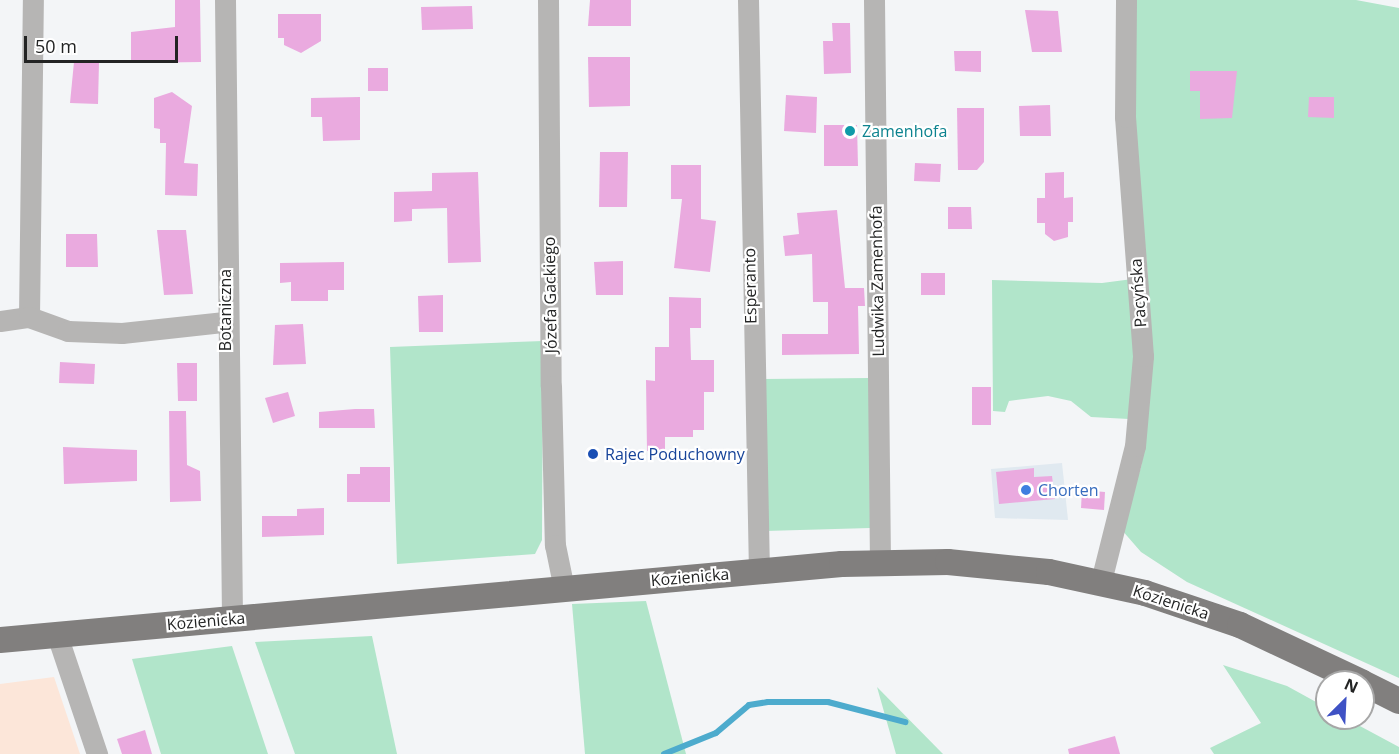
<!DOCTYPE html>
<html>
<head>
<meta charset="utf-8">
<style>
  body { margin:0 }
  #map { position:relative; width:1399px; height:754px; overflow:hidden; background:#f3f5f7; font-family:"Open Sans",sans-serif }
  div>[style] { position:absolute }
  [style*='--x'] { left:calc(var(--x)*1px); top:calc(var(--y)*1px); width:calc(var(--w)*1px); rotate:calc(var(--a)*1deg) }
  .built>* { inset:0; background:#e0e9f0 }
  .industrial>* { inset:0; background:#fce6d9 }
  .green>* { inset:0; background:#b1e5ca }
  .stream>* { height:6px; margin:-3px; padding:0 3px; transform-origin:3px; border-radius:3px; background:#4dabcd }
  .building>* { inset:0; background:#eaaadf }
  .minor>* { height:21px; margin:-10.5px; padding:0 10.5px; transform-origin:10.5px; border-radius:10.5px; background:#b6b5b4 }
  .major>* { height:26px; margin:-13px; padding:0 13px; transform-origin:13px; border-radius:13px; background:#817f7e }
  .dots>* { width:16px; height:16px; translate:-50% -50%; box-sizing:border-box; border:3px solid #fff; border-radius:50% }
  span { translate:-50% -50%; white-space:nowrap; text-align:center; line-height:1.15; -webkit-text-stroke:4.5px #fff; paint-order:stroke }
  .culture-label { font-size:16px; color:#0d838f }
  .left { translate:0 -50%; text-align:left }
  .street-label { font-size:16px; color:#232424 }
  .transit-label { font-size:16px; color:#164399 }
  .shop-label { font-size:16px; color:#366cbe }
  .north { position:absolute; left:1315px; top:670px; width:60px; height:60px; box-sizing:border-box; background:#fff; border:2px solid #a7a7a7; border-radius:50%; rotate:24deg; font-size:16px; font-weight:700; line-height:24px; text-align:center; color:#232424 }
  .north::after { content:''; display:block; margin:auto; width:21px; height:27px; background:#3f52c5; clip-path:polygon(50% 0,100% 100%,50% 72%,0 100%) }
  .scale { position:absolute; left:24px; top:36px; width:154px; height:27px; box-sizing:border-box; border:3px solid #232424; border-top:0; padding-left:8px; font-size:18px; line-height:21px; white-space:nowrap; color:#232424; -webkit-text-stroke:4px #fff; paint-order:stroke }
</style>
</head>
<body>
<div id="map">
  <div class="built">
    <i style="clip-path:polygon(1062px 463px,1068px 520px,995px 518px,991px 469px)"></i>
  </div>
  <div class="industrial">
    <i style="clip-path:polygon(54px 677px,80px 754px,0 754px,0 684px)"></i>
  </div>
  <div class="green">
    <i style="clip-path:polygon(1133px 0,1356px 0,1399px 8px,1399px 678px,1187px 582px,1141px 552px,1121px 529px,1141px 467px,1148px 420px,1091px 417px,1071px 401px,1048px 396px,1009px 401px,1005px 412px,993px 411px,992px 280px,1102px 283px,1148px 277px,1133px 119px)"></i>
    <i style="clip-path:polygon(543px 341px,542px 540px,535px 554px,397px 564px,390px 347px)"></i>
    <i style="clip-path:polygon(869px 378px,870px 528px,765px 531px,764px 379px)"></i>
    <i style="clip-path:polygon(646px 601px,686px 754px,585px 754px,572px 604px)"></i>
    <i style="clip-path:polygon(372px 636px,397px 754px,295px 754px,255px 642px)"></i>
    <i style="clip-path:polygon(232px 646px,268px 754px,161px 754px,132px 659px)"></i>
    <i style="clip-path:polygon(1223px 665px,1287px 686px,1327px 708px,1327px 718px,1345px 718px,1399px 747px,1399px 754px,1214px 754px,1210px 748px,1261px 723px)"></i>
    <i style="clip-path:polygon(877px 687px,943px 754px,896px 754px)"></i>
  </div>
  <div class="stream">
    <i style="--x:664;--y:754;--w:56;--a:-22"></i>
    <i style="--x:716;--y:733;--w:43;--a:-40.3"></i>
    <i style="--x:749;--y:705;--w:19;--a:-9"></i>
    <i style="--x:768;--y:702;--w:60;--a:0"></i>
    <i style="--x:828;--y:702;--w:80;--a:14.6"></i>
  </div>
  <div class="building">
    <i style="clip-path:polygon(175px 0,200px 0,201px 62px,131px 63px,131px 32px,175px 27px)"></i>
    <i style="clip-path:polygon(590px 0,631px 0,631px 26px,588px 26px)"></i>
    <i style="clip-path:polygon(472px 6px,473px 29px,422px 30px,421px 7px)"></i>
    <i style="clip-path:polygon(1025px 10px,1058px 11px,1062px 52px,1032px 52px)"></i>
    <i style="clip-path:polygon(278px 14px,321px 14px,321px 41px,301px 53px,284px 45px,284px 38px,278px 38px)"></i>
    <i style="clip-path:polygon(832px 23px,850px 23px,851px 73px,824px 74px,823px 41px,833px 41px)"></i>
    <i style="clip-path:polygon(954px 51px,981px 51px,981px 72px,955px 71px)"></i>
    <i style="clip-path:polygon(588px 57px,630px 57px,630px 106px,589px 107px)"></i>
    <i style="clip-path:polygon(74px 62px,99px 62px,98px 104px,70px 103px)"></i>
    <i style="clip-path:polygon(368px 68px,388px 68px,388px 91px,368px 91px)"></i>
    <i style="clip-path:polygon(1190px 71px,1237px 71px,1232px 118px,1200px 119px,1200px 91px,1190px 91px)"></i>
    <i style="clip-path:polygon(172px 92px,192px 106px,184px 163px,198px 164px,197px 196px,165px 195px,166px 143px,160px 143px,160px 129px,154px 128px,154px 98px)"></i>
    <i style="clip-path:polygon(786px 95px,817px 97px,816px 133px,784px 131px)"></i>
    <i style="clip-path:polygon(360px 97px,360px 140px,323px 141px,322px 117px,311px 117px,311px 98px)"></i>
    <i style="clip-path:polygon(1309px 97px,1334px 97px,1334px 118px,1308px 117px)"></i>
    <i style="clip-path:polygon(1050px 105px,1051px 136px,1020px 136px,1019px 106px)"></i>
    <i style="clip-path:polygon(957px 108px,984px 108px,984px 162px,977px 170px,958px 170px)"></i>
    <i style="clip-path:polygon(824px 125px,857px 125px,858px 166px,824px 166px)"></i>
    <i style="clip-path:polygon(600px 152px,628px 152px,627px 207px,599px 207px)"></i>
    <i style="clip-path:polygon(915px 163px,941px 164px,940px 182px,914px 181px)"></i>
    <i style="clip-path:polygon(671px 165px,701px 165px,701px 219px,716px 221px,710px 272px,674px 268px,682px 199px,671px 199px)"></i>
    <i style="clip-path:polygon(478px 172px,481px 262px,448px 263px,447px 208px,412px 209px,412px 221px,394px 222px,394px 192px,432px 191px,432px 173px)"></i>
    <i style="clip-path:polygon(1064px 172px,1064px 198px,1073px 197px,1073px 222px,1068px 222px,1068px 237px,1054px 241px,1045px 234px,1045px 223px,1037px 223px,1037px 198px,1045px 198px,1045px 173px)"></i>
    <i style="clip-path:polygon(948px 207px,971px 207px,972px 229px,948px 229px)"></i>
    <i style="clip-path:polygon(837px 210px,845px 288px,864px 288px,865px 306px,858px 306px,859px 354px,782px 355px,782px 334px,828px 334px,828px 302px,813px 302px,812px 254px,785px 256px,783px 236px,799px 234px,797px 213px)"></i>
    <i style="clip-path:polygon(157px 230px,186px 230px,193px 294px,164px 295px)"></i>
    <i style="clip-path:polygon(66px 234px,97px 234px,98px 267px,66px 267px)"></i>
    <i style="clip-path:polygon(623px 261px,623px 295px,596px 295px,594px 262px)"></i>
    <i style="clip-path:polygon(344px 262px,344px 290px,328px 290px,328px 301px,291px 301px,291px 282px,280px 283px,280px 263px)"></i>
    <i style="clip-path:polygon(921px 273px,945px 273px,945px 295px,921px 295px)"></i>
    <i style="clip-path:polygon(443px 295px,443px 332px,419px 332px,418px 296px)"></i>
    <i style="clip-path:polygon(669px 297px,701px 298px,701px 328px,690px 328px,691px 360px,714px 360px,714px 392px,704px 392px,704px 430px,693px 430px,693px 437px,665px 437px,665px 451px,647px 451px,646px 380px,655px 381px,655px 347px,669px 347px)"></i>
    <i style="clip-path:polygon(303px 324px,306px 364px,273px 365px,275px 325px)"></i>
    <i style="clip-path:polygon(60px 362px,95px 364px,94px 384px,59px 383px)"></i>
    <i style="clip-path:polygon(177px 363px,197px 363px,197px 401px,178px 401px)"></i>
    <i style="clip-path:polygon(972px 387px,991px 387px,991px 425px,972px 425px)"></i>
    <i style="clip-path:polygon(288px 392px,295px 416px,273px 423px,265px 398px)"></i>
    <i style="clip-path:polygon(355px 409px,374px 409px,375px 428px,319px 428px,319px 412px)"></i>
    <i style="clip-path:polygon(169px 411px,186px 411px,187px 465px,200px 471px,201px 501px,170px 502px)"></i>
    <i style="clip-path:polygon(63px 447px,137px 450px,137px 481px,64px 484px)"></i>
    <i style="clip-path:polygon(360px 467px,390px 467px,390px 502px,347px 502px,347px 474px,360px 474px)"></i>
    <i style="clip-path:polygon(1034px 468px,1034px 477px,1052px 476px,1055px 499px,999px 504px,996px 472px)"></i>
    <i style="clip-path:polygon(1082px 490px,1105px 492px,1104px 510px,1081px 508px)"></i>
    <i style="clip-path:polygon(324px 508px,324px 535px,262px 537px,262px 516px,297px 516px,297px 509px)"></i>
    <i style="clip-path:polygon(145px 730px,152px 754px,122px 754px,117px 739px)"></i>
    <i style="clip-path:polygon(1115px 736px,1120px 754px,1069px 754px,1068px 749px)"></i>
  </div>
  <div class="minor">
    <i style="--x:225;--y:0;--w:619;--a:89.35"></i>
    <i style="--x:548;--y:0;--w:386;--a:89.6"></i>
    <i style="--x:551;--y:386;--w:159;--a:88.6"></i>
    <i style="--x:555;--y:545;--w:45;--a:78.4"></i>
    <i style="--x:748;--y:0;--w:571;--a:88.9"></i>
    <i style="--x:874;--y:0;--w:562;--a:89.39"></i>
    <i style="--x:29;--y:317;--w:317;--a:-89.3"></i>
    <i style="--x:0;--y:321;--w:29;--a:-8"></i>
    <i style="--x:29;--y:317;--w:41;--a:19.7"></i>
    <i style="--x:68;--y:331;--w:54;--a:2.1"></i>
    <i style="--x:122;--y:333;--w:103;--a:-6.2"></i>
    <i style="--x:1101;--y:581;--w:139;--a:-75.9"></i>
    <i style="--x:1135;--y:446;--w:90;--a:-84.9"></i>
    <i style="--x:1143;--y:356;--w:240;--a:-94.3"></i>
    <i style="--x:1125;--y:117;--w:117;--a:-89.5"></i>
    <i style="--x:57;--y:635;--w:126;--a:71.4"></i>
  </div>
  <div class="major">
    <i style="--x:0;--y:640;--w:845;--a:-5.16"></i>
    <i style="--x:842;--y:564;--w:106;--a:-1.1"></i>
    <i style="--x:948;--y:562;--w:101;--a:5.7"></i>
    <i style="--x:1049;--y:572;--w:98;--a:12.3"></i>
    <i style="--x:1145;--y:593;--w:100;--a:18.6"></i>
    <i style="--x:1240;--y:625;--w:134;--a:25.2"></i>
    <i style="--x:1363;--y:683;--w:40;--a:26.6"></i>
  </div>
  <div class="dots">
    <i style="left:850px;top:131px;background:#0f9aa8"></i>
    <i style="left:593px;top:454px;background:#1a4fb4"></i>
    <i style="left:1026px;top:490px;background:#3f7fe0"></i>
  </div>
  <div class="culture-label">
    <span class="left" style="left:862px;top:131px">Zamenhofa</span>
  </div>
  <div class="street-label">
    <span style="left:877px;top:281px;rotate:-91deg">Ludwika Zamenhofa</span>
    <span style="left:750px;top:286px;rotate:-91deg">Esperanto</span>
    <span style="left:1138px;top:293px;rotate:-94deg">Pacyńska</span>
    <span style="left:550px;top:295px;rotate:-91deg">Józefa Gackiego</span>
    <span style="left:225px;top:310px;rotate:-90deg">Botaniczna</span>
    <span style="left:690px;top:577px;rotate:-5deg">Kozienicka</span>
    <span style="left:1171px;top:602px;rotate:18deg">Kozienicka</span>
    <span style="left:206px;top:621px;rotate:-5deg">Kozienicka</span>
  </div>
  <div class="transit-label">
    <span class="left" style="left:605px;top:454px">Rajec Poduchowny</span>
  </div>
  <div class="shop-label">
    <span class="left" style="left:1038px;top:490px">Chorten</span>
  </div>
  <div class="north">N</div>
  <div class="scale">50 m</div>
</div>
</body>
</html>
